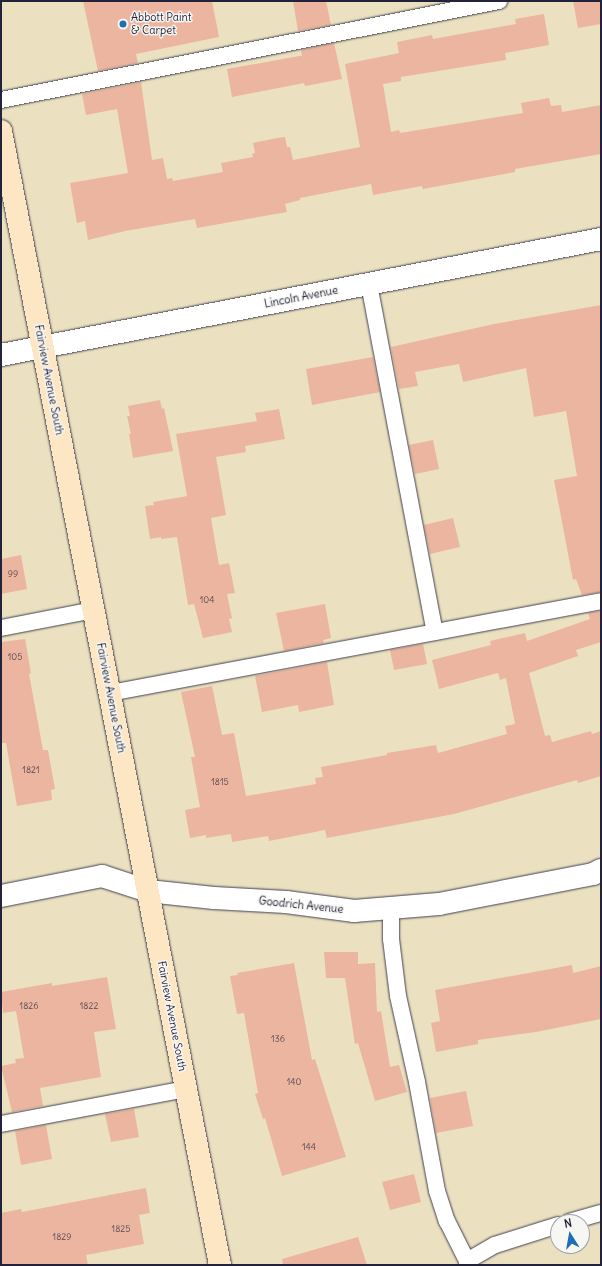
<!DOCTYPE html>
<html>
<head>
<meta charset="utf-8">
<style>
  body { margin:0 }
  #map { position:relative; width:602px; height:1266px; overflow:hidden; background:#ebe1c1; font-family:Delius,sans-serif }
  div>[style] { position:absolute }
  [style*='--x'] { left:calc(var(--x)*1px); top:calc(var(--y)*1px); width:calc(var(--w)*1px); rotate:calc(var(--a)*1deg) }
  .building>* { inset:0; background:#ebb5a0 }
  .roads { filter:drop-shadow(0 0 1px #403f4f) drop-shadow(0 0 1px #403f4f) }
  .lane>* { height:16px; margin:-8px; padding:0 8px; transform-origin:8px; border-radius:8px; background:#fff }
  .street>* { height:22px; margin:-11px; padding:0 11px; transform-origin:11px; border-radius:11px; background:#fff }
  .secondary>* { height:22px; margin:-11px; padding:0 11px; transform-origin:11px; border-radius:11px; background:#fce6c4 }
  .dots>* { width:11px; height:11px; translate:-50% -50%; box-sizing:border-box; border:2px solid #f6f6f2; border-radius:50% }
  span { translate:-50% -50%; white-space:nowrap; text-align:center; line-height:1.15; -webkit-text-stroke:3px #f6f6f2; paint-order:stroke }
  .number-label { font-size:9px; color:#544754 }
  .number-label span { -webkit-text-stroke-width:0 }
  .poi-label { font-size:11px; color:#22223b }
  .left { translate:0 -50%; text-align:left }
  .street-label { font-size:11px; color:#22223b }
  .frame { position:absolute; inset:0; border:2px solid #22223b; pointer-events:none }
  .north { position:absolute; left:550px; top:1214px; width:40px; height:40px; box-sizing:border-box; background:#f6f6f2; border:1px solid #a1a1a9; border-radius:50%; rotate:349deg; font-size:11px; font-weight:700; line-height:16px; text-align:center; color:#22223b }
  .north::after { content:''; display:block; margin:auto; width:14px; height:18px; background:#1f6fb2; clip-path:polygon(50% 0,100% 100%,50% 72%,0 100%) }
</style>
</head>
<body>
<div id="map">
  <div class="building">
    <i style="clip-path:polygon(83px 1px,212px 1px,219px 37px,136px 54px,138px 63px,98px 71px)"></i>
    <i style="clip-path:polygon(293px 1px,326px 1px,331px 25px,298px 31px)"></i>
    <i style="clip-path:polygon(573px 1px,601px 1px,601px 24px,578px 28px)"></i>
    <i style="clip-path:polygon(544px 14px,549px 45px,505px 53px,506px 60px,401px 77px,401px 81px,383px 84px,391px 132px,399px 130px,400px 133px,523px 113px,521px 103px,549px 98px,551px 106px,561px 105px,562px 112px,601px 105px,601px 154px,515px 169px,515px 172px,423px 189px,422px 186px,373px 195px,371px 184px,300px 198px,300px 200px,285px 204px,287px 212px,197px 228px,195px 219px,125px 231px,88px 240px,85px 221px,77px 223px,70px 183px,128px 173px,117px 109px,86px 115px,82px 94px,141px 82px,152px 160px,163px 158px,167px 179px,172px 178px,173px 181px,223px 172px,221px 163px,253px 157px,252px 154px,255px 153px,253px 143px,277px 138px,285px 137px,287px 147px,290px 147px,293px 160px,360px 147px,345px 64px,399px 53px,397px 42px,432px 35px,433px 39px,516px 24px,515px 19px)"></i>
    <i style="clip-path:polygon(334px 43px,342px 79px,305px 86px,304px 83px,232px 97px,227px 69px,299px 56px,302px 56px,301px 50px)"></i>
    <i style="clip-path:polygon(601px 305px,601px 592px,582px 595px,576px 579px,573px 580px,554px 480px,577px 476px,566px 411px,534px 417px,526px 368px,463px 382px,459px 364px,415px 372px,418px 386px,399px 389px,391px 347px,494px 324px)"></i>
    <i style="clip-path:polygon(373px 357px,380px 392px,312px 405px,306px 369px)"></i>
    <i style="clip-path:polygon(160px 400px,162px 409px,164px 408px,173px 451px,133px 458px,129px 434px,131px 434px,127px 416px,130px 416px,128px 406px)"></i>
    <i style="clip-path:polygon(279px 409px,285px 439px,245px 446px,246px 452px,216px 457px,226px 515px,211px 518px,219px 565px,229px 563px,235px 593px,227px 594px,232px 618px,229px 619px,232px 632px,203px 638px,194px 604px,188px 605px,177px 537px,161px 539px,161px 537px,150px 539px,145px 506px,154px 505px,153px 502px,187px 496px,176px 434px,257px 421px,255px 413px)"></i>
    <i style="clip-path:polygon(433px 440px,439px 469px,415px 474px,409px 445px)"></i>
    <i style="clip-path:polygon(453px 518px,460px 547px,430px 554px,424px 525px)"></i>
    <i style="clip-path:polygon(21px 555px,27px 589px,1px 594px,1px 559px)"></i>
    <i style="clip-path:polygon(325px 604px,331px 638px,323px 640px,324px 643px,284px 651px,276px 613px)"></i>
    <i style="clip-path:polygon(601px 611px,601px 642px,576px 650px,578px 656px,529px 673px,545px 736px,550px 735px,552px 742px,591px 731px,592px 734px,601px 731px,601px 776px,578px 783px,577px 780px,454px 814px,327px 838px,325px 830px,269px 841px,268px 836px,232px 842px,231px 834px,206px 838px,206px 835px,190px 838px,185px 810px,200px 807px,191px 757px,195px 757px,181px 692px,212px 686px,222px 735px,234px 733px,246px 796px,316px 784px,315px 778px,323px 777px,321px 767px,387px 755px,387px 753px,436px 745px,438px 753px,507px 734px,505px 726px,515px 724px,506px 678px,500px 680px,498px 673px,439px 689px,432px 660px,491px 645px,490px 641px,525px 633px,527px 641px,590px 619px,588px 613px)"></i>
    <i style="clip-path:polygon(25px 639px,31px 673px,29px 674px,43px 750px,48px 750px,55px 789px,51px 790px,52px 800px,17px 806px,6px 743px,1px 743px,1px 642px)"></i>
    <i style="clip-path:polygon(423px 644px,427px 664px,394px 670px,390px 650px)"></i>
    <i style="clip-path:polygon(327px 662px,334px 705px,299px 712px,298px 705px,262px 712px,255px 676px)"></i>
    <i style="clip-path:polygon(324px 952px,358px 952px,358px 964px,375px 963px,377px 1012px,381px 1011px,390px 1067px,399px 1065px,407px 1092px,375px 1101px,358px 1043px,355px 1044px,345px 978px,326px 978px)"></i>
    <i style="clip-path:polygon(294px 963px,312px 1060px,315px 1059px,346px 1157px,282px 1176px,265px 1118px,263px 1119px,255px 1094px,258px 1093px,244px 1013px,237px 1014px,230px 976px,238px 975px,237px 973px)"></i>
    <i style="clip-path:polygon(572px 965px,573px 973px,601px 966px,601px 1019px,536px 1032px,478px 1040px,478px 1044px,436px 1052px,431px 1023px,440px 1021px,435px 990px)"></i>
    <i style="clip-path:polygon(107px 977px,116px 1029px,94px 1032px,101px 1077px,40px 1088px,43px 1106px,12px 1112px,1px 1066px,16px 1063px,15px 1059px,24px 1058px,16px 1011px,3px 1013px,1px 992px,52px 983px,52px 986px)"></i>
    <i style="clip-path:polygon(466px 1091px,473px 1126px,436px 1133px,430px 1098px)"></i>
    <i style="clip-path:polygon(134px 1109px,139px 1137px,111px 1142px,105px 1114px)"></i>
    <i style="clip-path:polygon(46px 1125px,52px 1159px,21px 1165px,15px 1131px)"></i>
    <i style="clip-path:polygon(414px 1174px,421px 1202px,390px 1210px,382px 1182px)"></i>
    <i style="clip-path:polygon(146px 1188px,150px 1213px,139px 1215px,144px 1244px,86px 1255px,88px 1265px,1px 1265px,1px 1213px,21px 1209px,22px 1212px)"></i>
    <i style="clip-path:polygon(358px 1237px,367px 1265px,283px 1265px,282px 1259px)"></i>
  </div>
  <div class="roads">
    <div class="lane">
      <i style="--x:1;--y:100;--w:508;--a:-11.24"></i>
      <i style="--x:369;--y:284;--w:354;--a:79.3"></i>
      <i style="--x:1;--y:628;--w:95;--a:-11"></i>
      <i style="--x:110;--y:693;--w:500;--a:-10.6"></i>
      <i style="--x:391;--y:909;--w:30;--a:90"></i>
      <i style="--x:391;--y:939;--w:57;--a:83"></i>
      <i style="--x:398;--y:996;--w:88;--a:77.5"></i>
      <i style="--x:417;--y:1082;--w:111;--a:79.6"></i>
      <i style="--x:437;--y:1191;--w:32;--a:72"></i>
      <i style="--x:447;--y:1221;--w:45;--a:63.4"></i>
      <i style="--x:1;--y:1124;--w:189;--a:-10.7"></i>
      <i style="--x:569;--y:1222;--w:33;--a:-16"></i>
      <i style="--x:468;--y:1265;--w:4;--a:-104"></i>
      <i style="--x:467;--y:1261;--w:32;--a:-30"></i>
      <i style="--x:495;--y:1245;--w:66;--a:-17.6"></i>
    </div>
    <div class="street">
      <i style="--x:1;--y:355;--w:611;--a:-10.94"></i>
      <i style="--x:1;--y:896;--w:103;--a:-11.2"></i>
      <i style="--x:102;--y:876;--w:48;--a:18.1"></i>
      <i style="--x:148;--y:891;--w:66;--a:6.1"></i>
      <i style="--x:214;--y:898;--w:72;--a:3.2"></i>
      <i style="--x:286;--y:902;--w:69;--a:7.5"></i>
      <i style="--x:354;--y:911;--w:85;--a:-4.7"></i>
      <i style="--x:439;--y:904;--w:157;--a:-11"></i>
      <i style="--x:593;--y:874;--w:9;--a:-27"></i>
    </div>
    <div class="secondary">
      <i style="--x:1;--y:131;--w:1155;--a:79.07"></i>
    </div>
  </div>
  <div class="dots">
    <i style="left:123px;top:24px;background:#1f6fb2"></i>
  </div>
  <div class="number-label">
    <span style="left:13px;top:574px">99</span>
    <span style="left:207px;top:600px">104</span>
    <span style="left:15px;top:657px">105</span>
    <span style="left:31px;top:770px">1821</span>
    <span style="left:220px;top:782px">1815</span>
    <span style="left:29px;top:1006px">1826</span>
    <span style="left:89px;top:1006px">1822</span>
    <span style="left:278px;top:1039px">136</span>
    <span style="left:294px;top:1082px">140</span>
    <span style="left:309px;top:1147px">144</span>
    <span style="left:121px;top:1229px">1825</span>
    <span style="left:62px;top:1237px">1829</span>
  </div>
  <div class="poi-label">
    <span class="left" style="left:131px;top:24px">Abbott Paint<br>&amp; Carpet</span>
  </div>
  <div class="street-label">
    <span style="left:301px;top:297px;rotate:-11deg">Lincoln Avenue</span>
    <span style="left:49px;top:380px;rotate:79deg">Fairview Avenue South</span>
    <span style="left:111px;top:698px;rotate:79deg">Fairview Avenue South</span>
    <span style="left:301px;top:905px;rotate:6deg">Goodrich Avenue</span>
    <span style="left:172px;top:1016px;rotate:79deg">Fairview Avenue South</span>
  </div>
  <div class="frame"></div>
  <div class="north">N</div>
</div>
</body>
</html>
